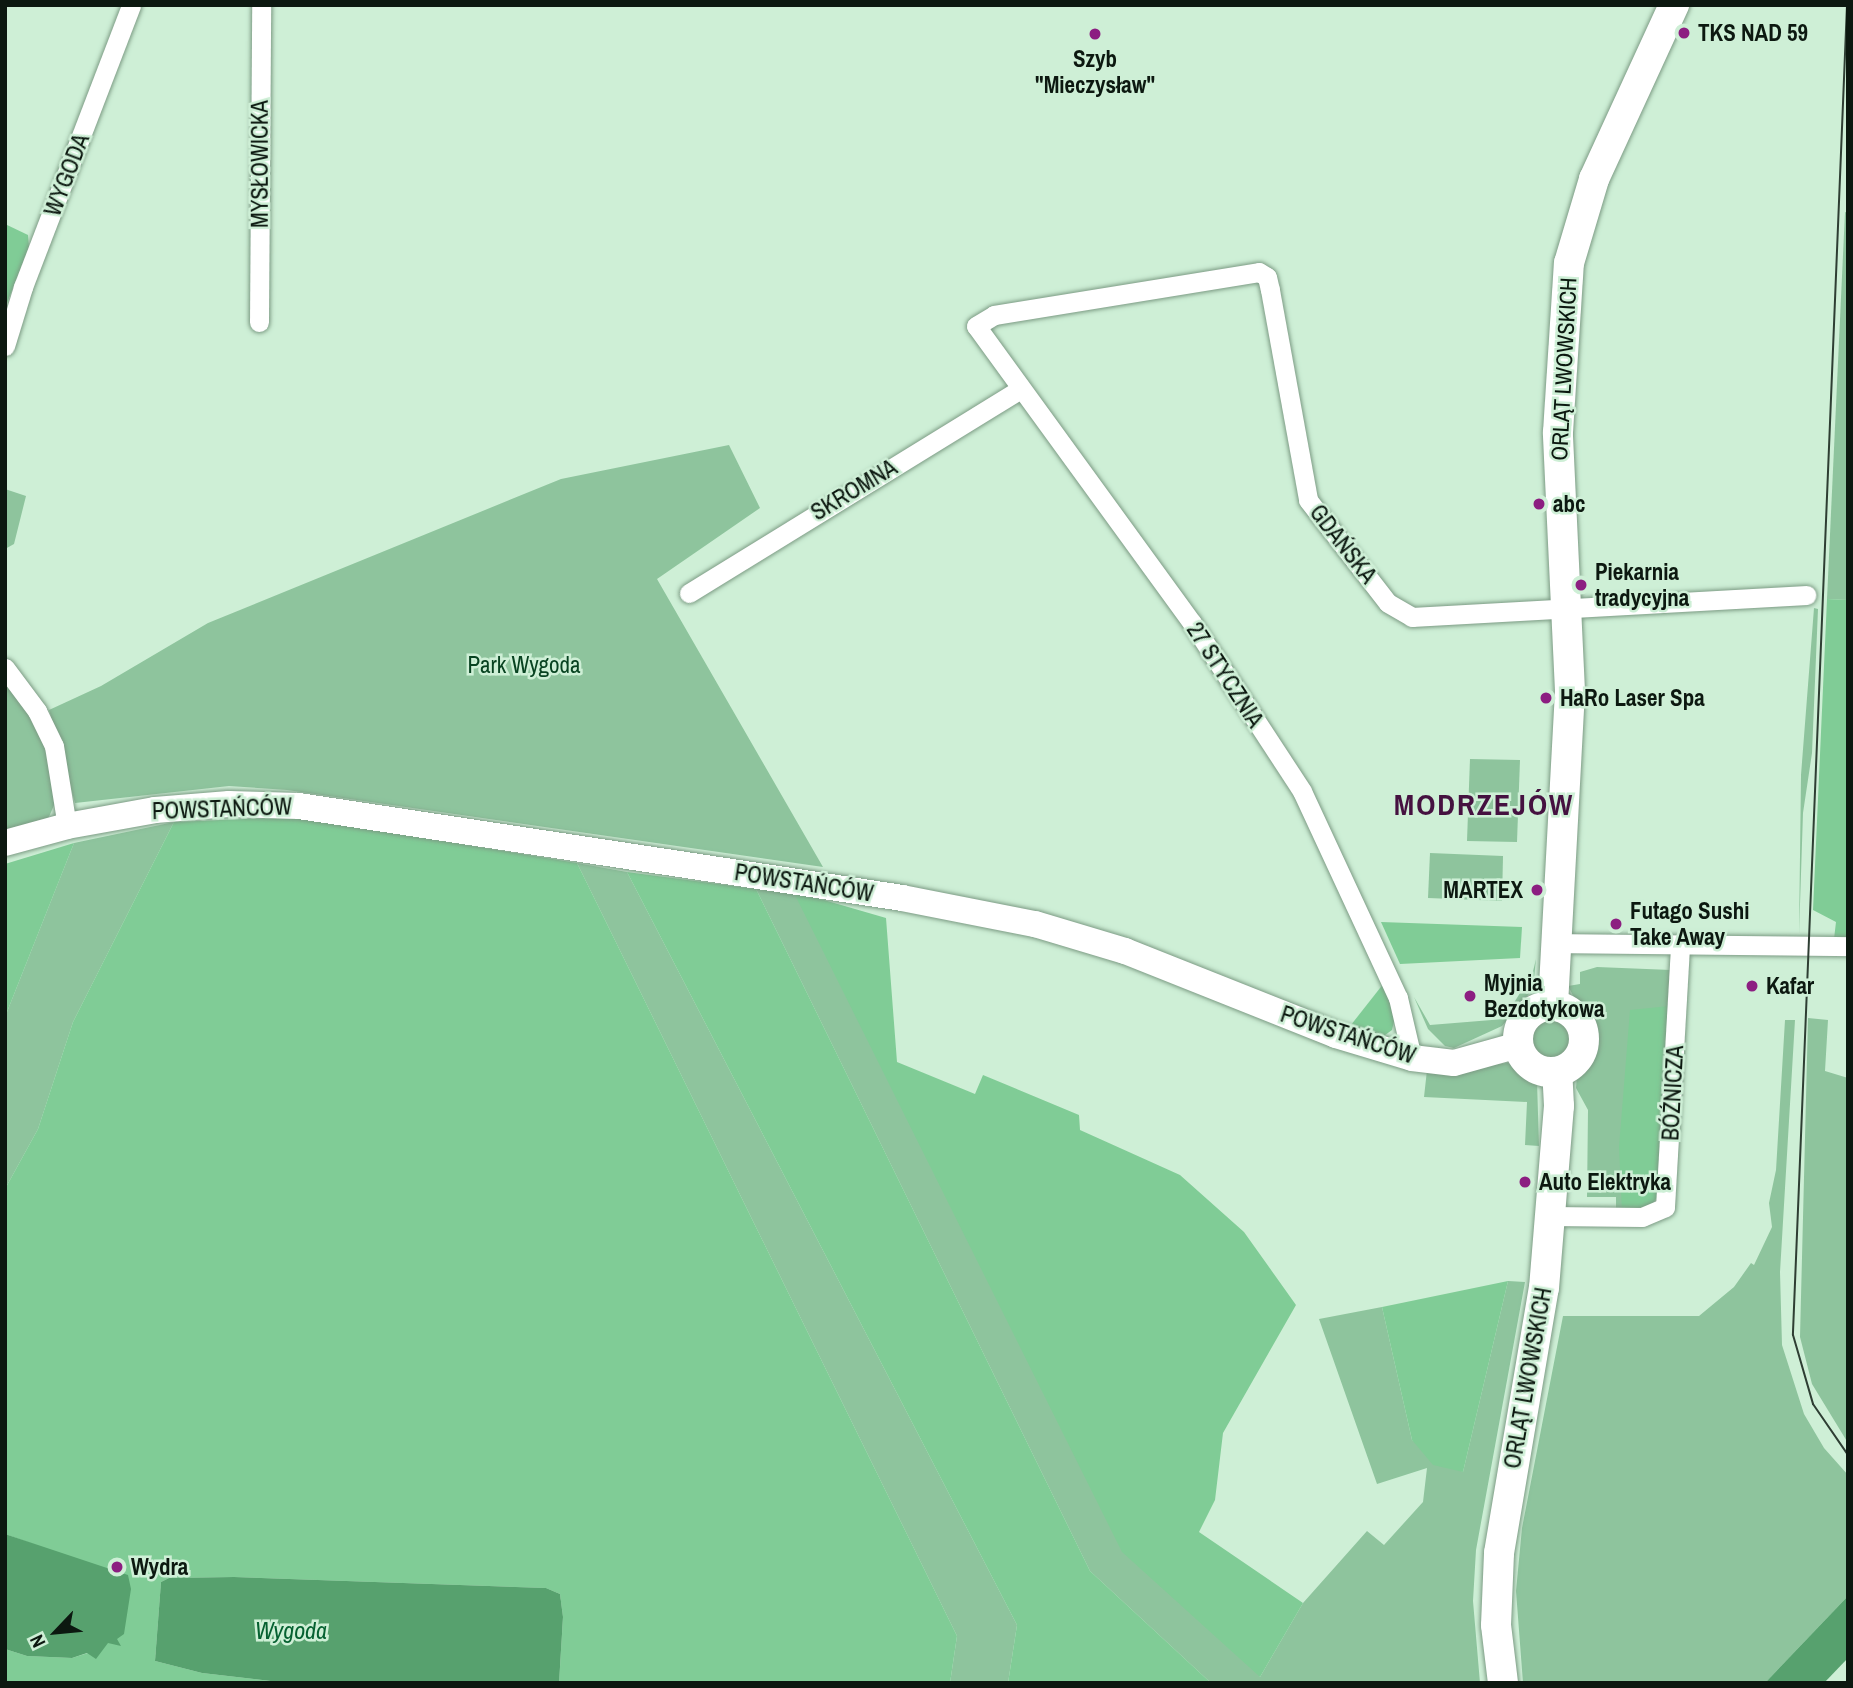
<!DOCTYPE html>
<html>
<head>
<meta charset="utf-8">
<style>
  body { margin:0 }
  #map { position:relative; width:1853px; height:1688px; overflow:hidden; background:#ceefd6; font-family:"Archivo Narrow",sans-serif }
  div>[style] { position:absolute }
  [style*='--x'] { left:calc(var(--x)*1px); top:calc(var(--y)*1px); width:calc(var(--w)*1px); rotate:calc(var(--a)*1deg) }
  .green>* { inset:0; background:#8ec49d }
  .round { border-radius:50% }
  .forest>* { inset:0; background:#80cc96 }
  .water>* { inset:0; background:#57a16e }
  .roads { filter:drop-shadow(0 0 2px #7c9b84) drop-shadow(0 0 2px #7c9b84) }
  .street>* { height:19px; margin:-9.5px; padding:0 9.5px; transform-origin:9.5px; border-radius:9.5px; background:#fff }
  .secondary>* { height:26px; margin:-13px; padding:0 13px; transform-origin:13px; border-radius:13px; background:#fff }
  .primary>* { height:30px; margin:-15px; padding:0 15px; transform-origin:15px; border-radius:15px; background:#fff }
  .primary>.ring { margin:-15px; padding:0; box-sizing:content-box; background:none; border:30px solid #fff; border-radius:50% }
  .tram>* { height:2px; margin:-1px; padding:0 1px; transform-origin:1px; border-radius:1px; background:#2e3e33 }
  .dots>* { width:19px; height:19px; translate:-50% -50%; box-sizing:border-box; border:4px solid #ceefd6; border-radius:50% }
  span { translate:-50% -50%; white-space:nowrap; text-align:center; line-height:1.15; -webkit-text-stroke:5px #ceefd6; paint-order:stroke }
  .poi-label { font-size:23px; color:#0c1810; font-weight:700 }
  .left { translate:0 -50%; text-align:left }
  .right { translate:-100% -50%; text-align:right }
  .street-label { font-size:23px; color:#0c1810 }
  .park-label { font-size:23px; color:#084321 }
  .water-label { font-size:24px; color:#066131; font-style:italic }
  .district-label { font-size:30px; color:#451140; font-weight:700; letter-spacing:2px }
  .frame { position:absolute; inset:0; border:7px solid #0c1810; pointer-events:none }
  .north { position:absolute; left:21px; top:1597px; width:70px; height:70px; -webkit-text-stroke:5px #ceefd6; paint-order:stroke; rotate:244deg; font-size:19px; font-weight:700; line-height:28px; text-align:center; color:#0c1810 }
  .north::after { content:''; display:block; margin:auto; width:24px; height:32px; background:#0c1810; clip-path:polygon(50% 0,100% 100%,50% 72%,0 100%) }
</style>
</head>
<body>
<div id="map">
  <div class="green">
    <i style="clip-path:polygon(1845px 212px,1848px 213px,1848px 600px,1827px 599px)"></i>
    <i style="clip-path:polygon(729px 445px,760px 508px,657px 579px,823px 867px,287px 790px,229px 786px,75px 803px,49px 710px,101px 686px,208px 623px,561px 479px)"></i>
    <i style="clip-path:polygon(5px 489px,26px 496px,14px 544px,5px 549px)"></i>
    <i style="clip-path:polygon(1814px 608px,1818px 609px,1812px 753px,1803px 813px,1799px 935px,1801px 775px)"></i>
    <i style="clip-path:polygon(5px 676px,42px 733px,55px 803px,48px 819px,5px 830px)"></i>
    <i style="clip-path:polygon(1470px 759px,1520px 760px,1517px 842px,1467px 841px)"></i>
    <i style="clip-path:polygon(174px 822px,73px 1022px,38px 1129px,5px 1189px,5px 1017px,74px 843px)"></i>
    <i style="clip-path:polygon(1430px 853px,1503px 856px,1502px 901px,1428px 898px)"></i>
    <i style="clip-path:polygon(577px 863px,627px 872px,1017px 1625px,1008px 1683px,950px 1683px,957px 1636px)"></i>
    <i style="clip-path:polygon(756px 889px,793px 891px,1260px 1677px,1303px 1603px,1367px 1531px,1384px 1545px,1423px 1502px,1427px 1468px,1377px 1484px,1319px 1319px,1382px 1307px,1412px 1440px,1463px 1472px,1508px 1281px,1525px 1282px,1476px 1550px,1473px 1601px,1480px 1683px,1211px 1683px,1090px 1571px)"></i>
    <i style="clip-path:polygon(1536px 959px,1533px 989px,1502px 1026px,1454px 1048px,1445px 1046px,1428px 1029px,1414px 997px,1430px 1025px,1504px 1019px,1520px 993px,1529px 988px)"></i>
    <i style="clip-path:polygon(1597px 967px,1671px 970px,1659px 1194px,1616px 1212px,1616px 1197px,1587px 1197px,1588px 1110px,1576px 1088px,1577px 1075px,1589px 1055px,1591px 1030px,1568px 986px,1580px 984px,1580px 972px)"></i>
    <i class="round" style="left:1528px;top:1017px;width:44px;height:44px"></i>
    <i style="clip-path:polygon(1808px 1018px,1828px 1020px,1825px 1071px,1848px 1078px,1848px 1443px,1812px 1384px,1800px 1337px)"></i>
    <i style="clip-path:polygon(1785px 1020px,1795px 1020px,1780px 1272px,1782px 1345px,1804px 1414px,1824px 1448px,1848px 1475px,1848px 1596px,1765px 1683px,1523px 1683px,1516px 1591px,1522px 1528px,1563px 1316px,1699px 1316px,1734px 1287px,1751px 1263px,1754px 1265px,1772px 1227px,1769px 1203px,1776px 1170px)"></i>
    <i style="clip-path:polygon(1508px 1063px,1537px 1081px,1539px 1146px,1525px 1145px,1527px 1102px,1424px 1097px,1427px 1070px)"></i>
  </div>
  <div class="forest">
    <i style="clip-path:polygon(5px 224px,28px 235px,29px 247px,5px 308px)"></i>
    <i style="clip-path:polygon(1827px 599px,1848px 600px,1848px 939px,1834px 939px,1836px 922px,1813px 910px)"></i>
    <i style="clip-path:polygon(295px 817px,577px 863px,957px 1636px,950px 1683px,559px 1683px,563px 1617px,560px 1594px,546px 1588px,234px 1577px,169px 1578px,161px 1582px,155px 1661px,202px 1673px,287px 1683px,5px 1683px,5px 1649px,27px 1656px,72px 1658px,88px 1653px,61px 1554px,5px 1534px,5px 1189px,38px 1129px,73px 1022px,174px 822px)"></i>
    <i style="clip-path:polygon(74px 843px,5px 1017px,5px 864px)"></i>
    <i style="clip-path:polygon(627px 872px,756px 889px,1090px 1571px,1211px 1683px,1008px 1683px,1017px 1625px)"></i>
    <i style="clip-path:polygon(793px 891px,886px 918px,897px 1062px,975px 1094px,983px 1075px,1079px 1115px,1080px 1130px,1180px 1175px,1244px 1232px,1296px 1305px,1223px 1433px,1215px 1500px,1199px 1532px,1303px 1603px,1260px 1677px,1122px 1552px)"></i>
    <i style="clip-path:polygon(1381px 922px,1522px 927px,1520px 958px,1400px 964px)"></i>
    <i style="clip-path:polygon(1384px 983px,1396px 1013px,1392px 1030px,1381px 1038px,1347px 1030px)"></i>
    <i style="clip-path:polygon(1669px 1006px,1659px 1194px,1652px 1205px,1622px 1212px,1619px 1147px,1630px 1010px)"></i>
    <i style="clip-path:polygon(1508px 1281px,1463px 1472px,1433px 1465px,1412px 1440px,1382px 1307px)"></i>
  </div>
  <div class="water">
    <i style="clip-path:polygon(5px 1534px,128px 1575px,131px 1589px,124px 1634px,117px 1639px,121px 1646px,108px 1643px,96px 1659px,87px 1653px,72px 1658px,27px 1656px,5px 1649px)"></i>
    <i style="clip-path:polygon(234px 1577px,546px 1588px,560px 1594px,563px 1617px,559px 1683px,287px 1683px,202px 1673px,155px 1661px,161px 1582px,169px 1578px)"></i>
    <i style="clip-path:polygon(1848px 1596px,1848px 1658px,1824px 1683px,1765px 1683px)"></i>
  </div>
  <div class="roads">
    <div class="street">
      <i style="--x:259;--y:322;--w:317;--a:-89.6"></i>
      <i style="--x:5;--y:346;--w:62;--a:-73"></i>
      <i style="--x:23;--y:287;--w:302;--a:-69"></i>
      <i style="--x:689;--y:593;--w:389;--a:-31.6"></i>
      <i style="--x:5;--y:668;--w:54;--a:53.3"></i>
      <i style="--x:37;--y:711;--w:39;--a:64"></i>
      <i style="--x:54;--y:746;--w:81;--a:80.8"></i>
      <i style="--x:1556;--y:943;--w:292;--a:0.6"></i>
      <i style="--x:1412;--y:1058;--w:62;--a:-103.1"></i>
      <i style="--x:1398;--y:998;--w:228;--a:-114.9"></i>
      <i style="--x:1302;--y:791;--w:201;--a:-123.2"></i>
      <i style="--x:1192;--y:623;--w:367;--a:-126"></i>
      <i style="--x:976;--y:326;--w:21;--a:-31"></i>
      <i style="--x:994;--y:315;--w:268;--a:-9.2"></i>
      <i style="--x:1259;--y:272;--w:9;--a:32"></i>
      <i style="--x:1267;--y:277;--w:13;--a:77"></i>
      <i style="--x:1270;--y:290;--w:213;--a:79.7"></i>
      <i style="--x:1308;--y:500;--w:130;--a:52.2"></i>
      <i style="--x:1388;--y:603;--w:28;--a:30"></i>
      <i style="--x:1412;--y:617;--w:395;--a:-3.2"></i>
      <i style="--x:1550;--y:1216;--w:92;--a:0.6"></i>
      <i style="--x:1642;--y:1217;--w:25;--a:-23"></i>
      <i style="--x:1665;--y:1207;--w:262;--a:-86.7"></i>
    </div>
    <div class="secondary">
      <i style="--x:5;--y:843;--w:64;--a:-15.3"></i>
      <i style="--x:67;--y:826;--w:89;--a:-10.3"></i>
      <i style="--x:155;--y:810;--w:74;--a:-4.6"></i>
      <i style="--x:229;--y:804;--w:70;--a:1.6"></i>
      <i style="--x:299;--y:806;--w:610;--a:8.67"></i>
      <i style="--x:902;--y:898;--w:136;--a:11.1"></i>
      <i style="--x:1035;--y:924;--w:94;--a:16.7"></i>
      <i style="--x:1125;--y:951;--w:227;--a:21.7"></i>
      <i style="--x:1336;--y:1035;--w:79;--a:16.8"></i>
      <i style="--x:1412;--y:1058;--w:42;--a:6.8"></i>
      <i style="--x:1454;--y:1063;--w:66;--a:-15.7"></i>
    </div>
    <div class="primary">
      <i style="--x:1553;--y:1005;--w:314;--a:-86.9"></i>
      <i style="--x:1570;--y:691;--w:259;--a:-92.7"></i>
      <i style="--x:1558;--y:432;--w:169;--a:-86.3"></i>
      <i style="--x:1569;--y:263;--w:88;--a:-73.4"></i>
      <i style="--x:1594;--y:179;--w:192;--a:-65.3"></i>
      <i class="ring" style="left:1518px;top:1006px;width:36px;height:36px"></i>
      <i style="--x:1503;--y:1683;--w:58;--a:-96.9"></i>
      <i style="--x:1496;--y:1625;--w:72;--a:-87.6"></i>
      <i style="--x:1499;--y:1553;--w:269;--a:-80.4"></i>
      <i style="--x:1544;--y:1288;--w:183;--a:-85.3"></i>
      <i style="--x:1559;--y:1106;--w:34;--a:-93"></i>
    </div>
  </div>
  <div class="tram">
    <i style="--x:1847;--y:5;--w:1331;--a:92.33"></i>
    <i style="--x:1793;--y:1335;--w:72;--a:73.8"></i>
    <i style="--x:1813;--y:1404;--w:62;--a:55.5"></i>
  </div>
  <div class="dots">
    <i style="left:1684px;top:33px;background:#8c1e81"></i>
    <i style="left:1095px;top:34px;background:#8c1e81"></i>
    <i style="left:1539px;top:504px;background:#8c1e81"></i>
    <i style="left:1581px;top:585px;background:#8c1e81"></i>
    <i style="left:1546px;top:698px;background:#8c1e81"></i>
    <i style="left:1537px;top:890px;background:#8c1e81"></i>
    <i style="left:1616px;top:924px;background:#8c1e81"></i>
    <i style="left:1752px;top:986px;background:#8c1e81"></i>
    <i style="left:1470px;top:996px;background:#8c1e81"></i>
    <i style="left:1525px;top:1182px;background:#8c1e81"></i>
    <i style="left:117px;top:1567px;background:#8c1e81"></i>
  </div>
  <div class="poi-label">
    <span class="left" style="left:1698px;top:33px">TKS NAD 59</span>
    <span style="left:1095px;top:72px">Szyb<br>"Mieczysław"</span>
    <span class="left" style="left:1553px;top:504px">abc</span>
    <span class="left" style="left:1595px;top:585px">Piekarnia<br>tradycyjna</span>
    <span class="left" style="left:1560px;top:698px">HaRo Laser Spa</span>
    <span class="right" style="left:1523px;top:890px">MARTEX</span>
    <span class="left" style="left:1630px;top:924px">Futago Sushi<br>Take Away</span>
    <span class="left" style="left:1484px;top:996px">Myjnia<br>Bezdotykowa</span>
    <span class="left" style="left:1766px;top:986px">Kafar</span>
    <span class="left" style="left:1539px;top:1182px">Auto Elektryka</span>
    <span class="left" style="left:131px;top:1567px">Wydra</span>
  </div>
  <div class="street-label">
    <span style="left:260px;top:164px;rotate:-90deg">MYSŁOWICKA</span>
    <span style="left:67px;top:175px;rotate:-69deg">WYGODA</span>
    <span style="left:1564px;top:369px;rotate:-87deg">ORLĄT LWOWSKICH</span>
    <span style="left:854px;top:490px;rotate:-31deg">SKROMNA</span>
    <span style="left:1343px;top:544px;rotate:52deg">GDAŃSKA</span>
    <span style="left:1225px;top:675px;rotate:57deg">27 STYCZNIA</span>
    <span style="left:222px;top:809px;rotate:-2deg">POWSTAŃCÓW</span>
    <span style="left:804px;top:883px;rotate:9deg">POWSTAŃCÓW</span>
    <span style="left:1348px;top:1035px;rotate:18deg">POWSTAŃCÓW</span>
    <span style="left:1673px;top:1093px;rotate:-87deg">BÓŹNICZA</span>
    <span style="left:1528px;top:1378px;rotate:-80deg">ORLĄT LWOWSKICH</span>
  </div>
  <div class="park-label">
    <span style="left:524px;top:665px">Park Wygoda</span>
  </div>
  <div class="water-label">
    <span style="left:291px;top:1631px">Wygoda</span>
  </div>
  <div class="district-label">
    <span style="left:1484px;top:804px">MODRZEJÓW</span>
  </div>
  <div class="frame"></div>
  <div class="north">N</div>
</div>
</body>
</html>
